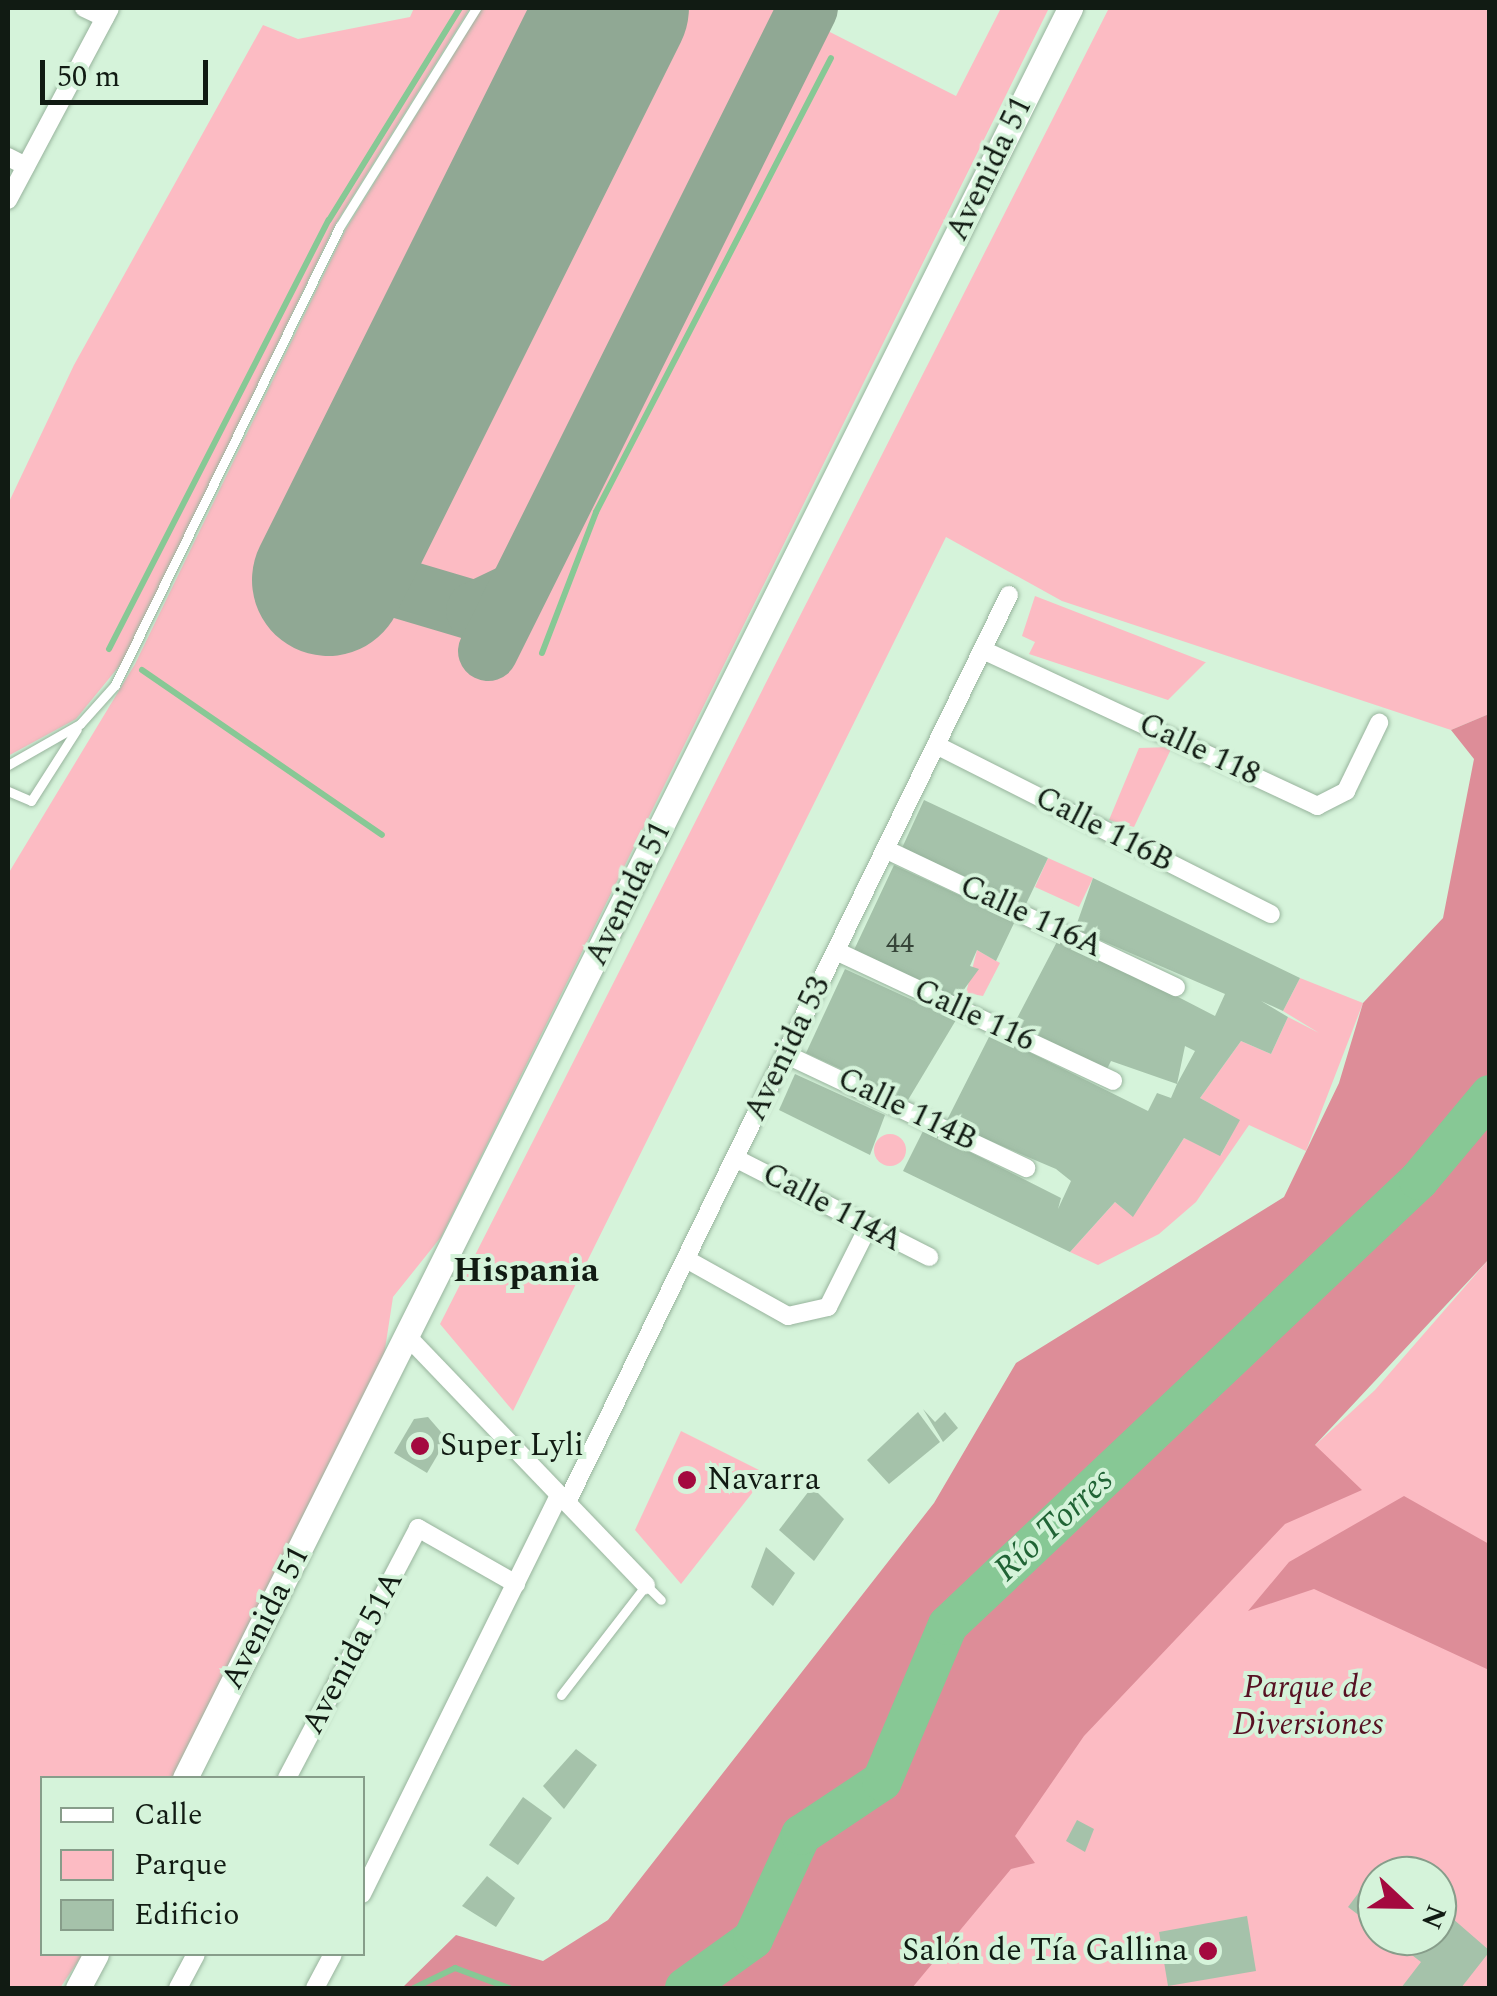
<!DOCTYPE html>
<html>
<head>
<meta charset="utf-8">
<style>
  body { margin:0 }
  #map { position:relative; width:1497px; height:1996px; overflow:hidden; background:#d5f3da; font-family:Spectral,serif }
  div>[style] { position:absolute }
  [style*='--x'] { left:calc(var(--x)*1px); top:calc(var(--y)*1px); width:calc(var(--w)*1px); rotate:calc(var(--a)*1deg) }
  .green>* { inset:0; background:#fcbbc3 }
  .round { border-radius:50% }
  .forest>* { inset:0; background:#dd8d98 }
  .stream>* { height:6px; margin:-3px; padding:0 3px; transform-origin:3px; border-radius:3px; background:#87c895 }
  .river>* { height:40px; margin:-20px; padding:0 20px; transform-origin:20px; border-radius:20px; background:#87c895 }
  .taxiway>* { height:60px; margin:-30px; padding:0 30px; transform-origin:30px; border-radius:30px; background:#90a894 }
  .runway>* { height:152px; margin:-76px; padding:0 76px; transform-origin:76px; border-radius:76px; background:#90a894 }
  .building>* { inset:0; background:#a5c2aa }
  .roads { filter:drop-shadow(0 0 2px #98b49d) drop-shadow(0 0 2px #98b49d) }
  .lane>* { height:9px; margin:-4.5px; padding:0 4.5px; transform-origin:4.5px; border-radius:4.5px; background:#fff }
  .street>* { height:18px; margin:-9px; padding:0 9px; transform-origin:9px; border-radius:9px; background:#fff }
  .secondary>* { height:25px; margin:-12.5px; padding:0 12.5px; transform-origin:12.5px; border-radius:12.5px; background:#fff }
  .dots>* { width:28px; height:28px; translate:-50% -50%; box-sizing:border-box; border:5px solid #d5f3da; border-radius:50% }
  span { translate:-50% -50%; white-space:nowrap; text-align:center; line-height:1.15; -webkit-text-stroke:8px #d5f3da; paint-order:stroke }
  .number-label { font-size:28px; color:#364539 }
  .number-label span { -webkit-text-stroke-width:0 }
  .street-label { font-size:32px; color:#111b13 }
  .poi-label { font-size:32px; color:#111b13 }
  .left { translate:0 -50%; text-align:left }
  .right { translate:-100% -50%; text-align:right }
  .park-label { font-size:32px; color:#571123; font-style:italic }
  .neighbourhood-label { font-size:35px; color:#111b13; font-weight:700 }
  .water-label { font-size:35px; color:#206435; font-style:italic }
  .frame { position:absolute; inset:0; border:10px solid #111b13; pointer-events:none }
  .legend { position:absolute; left:40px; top:1776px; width:325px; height:180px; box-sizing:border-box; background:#d5f3da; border:2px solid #879d8a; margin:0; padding:12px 18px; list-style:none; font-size:30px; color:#111b13 }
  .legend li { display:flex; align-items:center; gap:20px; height:50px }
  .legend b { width:50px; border:2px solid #879d8a }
  .north { position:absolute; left:1357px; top:1856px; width:100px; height:100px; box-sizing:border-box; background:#d5f3da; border:2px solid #879d8a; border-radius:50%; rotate:112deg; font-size:28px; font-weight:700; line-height:40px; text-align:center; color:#111b13 }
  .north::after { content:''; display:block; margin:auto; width:35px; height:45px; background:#a4093f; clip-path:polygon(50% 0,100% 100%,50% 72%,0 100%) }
  .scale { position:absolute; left:40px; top:60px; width:168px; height:45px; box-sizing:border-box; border:5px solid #111b13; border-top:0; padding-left:12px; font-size:30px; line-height:35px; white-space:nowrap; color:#111b13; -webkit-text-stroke:8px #d5f3da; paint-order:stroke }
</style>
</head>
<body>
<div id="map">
  <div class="green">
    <i style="clip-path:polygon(414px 8px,470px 8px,336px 223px,125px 659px,76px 719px,8px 756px,8px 504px,74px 365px,263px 25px,298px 39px,410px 17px)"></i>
    <i style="clip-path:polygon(482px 8px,557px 8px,277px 567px,347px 601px,478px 628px,464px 649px,498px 667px,820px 27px,956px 96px,1001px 8px,1049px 8px,441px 1237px,393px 1297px,383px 1362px,174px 1778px,42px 1778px,42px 1954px,83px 1954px,60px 1988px,8px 1988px,8px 874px,135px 664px,346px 229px)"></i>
    <i style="clip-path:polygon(664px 8px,786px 8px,507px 566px,464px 589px,394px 571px,387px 562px)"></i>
    <i style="clip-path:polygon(1109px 8px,1489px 8px,1489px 714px,1451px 730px,1062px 601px,946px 537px,513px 1411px,440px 1324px)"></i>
    <i style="clip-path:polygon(1035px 596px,1205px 662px,1206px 662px,1168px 700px,1029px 654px,1035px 642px,1022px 636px)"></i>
    <i style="clip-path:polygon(1172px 747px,1134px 827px,1109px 820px,1139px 748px)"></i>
    <i style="clip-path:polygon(1048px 858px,1093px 878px,1079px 907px,1035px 887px)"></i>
    <i style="clip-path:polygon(977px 950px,1000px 963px,983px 996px,966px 993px)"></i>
    <i style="clip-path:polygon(1300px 978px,1363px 1003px,1306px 1151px,1249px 1125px,1196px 1202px,1159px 1234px,1098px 1265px,1070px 1252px,1115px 1202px,1133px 1216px,1184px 1138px,1221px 1155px,1239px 1120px,1200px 1098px,1241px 1041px,1271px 1054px,1288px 1017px,1319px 1033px,1283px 1011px)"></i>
    <i class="round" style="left:874px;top:1134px;width:32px;height:32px"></i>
    <i style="clip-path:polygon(evenodd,1489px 1259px,1489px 1988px,775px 1988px,1247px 1508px,1375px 1390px,1489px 1259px,1377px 1876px,1437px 1876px,1437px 1936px,1377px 1936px,1377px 1876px)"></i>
    <i style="clip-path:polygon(681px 1431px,767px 1474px,681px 1584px,635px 1530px)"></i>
  </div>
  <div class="forest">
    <i style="clip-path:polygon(1489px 714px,1489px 1259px,1315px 1445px,1362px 1490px,1285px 1524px,1084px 1736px,1015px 1836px,1035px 1863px,1011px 1869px,912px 1988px,402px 1988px,456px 1935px,543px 1961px,608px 1920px,934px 1503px,1016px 1363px,1284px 1197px,1339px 1083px,1363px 1003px,1443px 918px,1474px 759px,1451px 730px)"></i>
    <i style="clip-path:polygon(1404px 1496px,1489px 1544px,1489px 1670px,1314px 1589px,1248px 1611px,1289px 1562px)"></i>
  </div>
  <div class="stream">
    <i style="--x:109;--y:649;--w:482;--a:-62.9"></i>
    <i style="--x:329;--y:220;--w:249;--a:-58.3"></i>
    <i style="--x:542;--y:653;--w:151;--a:-69"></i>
    <i style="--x:596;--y:512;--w:511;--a:-62.63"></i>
    <i style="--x:142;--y:670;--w:291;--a:34.5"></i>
    <i style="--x:414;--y:1988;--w:46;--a:-26"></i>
    <i style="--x:455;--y:1968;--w:58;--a:20.3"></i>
  </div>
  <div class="river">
    <i style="--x:685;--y:1988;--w:84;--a:-35.8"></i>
    <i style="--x:753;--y:1939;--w:115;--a:-65.2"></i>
    <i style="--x:801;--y:1835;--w:97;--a:-33.7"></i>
    <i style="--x:882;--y:1781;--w:169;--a:-67.1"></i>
    <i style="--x:948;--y:1625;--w:648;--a:-43.37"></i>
    <i style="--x:1419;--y:1180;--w:111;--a:-50.1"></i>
  </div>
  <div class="taxiway">
    <i style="--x:362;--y:512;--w:35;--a:93"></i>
    <i style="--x:360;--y:547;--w:39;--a:63"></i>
    <i style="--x:378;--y:582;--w:102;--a:16.5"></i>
    <i style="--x:476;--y:611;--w:44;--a:-25.4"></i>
    <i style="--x:488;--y:651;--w:718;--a:-63.54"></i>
  </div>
  <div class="runway">
    <i style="--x:328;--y:580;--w:639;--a:-63.52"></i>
  </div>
  <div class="building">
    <i style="clip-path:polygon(924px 800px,1048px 858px,1026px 904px,902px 848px)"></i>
    <i style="clip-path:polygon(894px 865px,1015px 921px,996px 961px,977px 950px,970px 966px,979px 969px,957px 999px,854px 950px)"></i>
    <i style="clip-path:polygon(evenodd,1093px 878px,1300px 978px,1283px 1011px,1261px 1001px,1288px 1017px,1271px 1054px,1241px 1041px,1200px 1098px,1240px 1120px,1220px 1156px,1184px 1138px,1133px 1217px,1115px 1202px,1070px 1252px,903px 1171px,924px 1129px,1061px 1198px,1058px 1209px,1071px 1181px,1056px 1169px,946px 1122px,991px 1033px,1148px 1111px,1157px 1093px,1171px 1098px,1177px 1084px,1111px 1061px,1107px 1069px,1013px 1026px,1060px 936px,1215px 1016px,1225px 994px,1075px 929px,1093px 878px,1185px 1046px,1195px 1051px,1177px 1084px,1185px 1046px)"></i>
    <i style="clip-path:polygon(845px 969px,956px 1020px,908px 1100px,806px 1053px)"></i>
    <i style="clip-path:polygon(795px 1074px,885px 1115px,870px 1155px,779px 1110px)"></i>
    <i style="clip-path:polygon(923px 1409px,935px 1422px,945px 1412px,958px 1428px,943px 1442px)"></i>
    <i style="clip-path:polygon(918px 1412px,940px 1442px,889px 1484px,867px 1460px)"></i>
    <i style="clip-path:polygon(428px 1417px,447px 1439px,427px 1473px,394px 1453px,414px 1419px)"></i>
    <i style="clip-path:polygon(812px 1487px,844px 1519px,814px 1561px,779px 1530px)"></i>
    <i style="clip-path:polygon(766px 1547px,795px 1573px,773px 1606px,751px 1587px)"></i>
    <i style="clip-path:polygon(576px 1749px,597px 1765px,564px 1809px,543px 1786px)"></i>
    <i style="clip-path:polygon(523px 1797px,552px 1818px,518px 1865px,489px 1845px)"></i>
    <i style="clip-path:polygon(1077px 1820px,1094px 1829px,1085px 1852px,1066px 1841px)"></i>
    <i style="clip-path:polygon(1381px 1863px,1398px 1876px,1377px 1876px,1377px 1929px,1348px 1907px)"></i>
    <i style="clip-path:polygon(487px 1876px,515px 1898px,496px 1927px,462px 1906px)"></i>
    <i style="clip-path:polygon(1437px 1905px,1490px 1951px,1461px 1988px,1401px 1988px,1421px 1962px,1387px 1936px,1437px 1936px)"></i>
    <i style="clip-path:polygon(1247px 1916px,1256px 1971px,1168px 1986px,1159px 1932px)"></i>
  </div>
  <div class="roads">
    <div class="lane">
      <i style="--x:8;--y:765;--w:83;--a:-29.7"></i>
      <i style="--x:80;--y:724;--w:52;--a:-48.1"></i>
      <i style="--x:115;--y:685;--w:511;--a:-63.89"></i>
      <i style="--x:340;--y:226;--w:257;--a:-58"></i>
      <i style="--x:8;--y:791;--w:25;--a:23"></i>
      <i style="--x:31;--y:801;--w:85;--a:-57.4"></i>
      <i style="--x:561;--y:1695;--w:139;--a:-52.3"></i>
      <i style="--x:646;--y:1585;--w:21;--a:45"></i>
    </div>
    <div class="street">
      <i style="--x:84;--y:8;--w:23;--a:25"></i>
      <i style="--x:8;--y:157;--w:20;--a:27"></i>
      <i style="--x:8;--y:200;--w:217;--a:-62"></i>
      <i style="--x:983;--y:650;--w:369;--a:25"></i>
      <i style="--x:1317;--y:806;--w:33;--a:-27"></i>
      <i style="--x:1346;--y:791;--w:76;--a:-64.1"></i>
      <i style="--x:936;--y:745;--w:375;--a:26.8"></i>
      <i style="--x:885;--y:849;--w:322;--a:25.4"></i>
      <i style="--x:836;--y:951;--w:306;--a:25.1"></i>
      <i style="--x:785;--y:1054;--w:267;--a:25.3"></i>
      <i style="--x:735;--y:1158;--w:218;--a:27"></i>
      <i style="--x:686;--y:1259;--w:117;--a:29.2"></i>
      <i style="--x:788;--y:1316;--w:41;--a:-12.7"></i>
      <i style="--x:828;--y:1307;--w:87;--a:-63.4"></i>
      <i style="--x:408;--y:1337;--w:344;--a:46.2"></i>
      <i style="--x:567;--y:1502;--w:1009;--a:-64.02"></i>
      <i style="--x:287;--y:1778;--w:282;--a:-62.3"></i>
      <i style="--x:418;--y:1528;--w:113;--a:29.7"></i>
      <i style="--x:362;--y:1894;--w:445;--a:-63.7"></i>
      <i style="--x:178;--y:1988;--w:38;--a:-62"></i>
      <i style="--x:315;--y:1988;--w:38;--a:-62"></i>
    </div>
    <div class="secondary">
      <i style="--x:185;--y:1778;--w:1979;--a:-63.43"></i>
      <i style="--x:78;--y:1988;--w:38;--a:-62"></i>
    </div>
  </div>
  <div class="dots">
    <i style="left:420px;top:1446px;background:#a4093f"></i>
    <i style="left:687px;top:1480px;background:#a4093f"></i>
    <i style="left:1208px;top:1951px;background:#a4093f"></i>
  </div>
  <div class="number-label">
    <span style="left:900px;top:944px">44</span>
  </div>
  <div class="street-label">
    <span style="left:990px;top:169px;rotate:-64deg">Avenida 51</span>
    <span style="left:1199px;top:750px;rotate:25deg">Calle 118</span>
    <span style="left:1104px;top:830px;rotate:27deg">Calle 116B</span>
    <span style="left:629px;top:894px;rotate:-64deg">Avenida 51</span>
    <span style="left:1031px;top:917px;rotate:25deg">Calle 116A</span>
    <span style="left:974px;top:1016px;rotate:25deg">Calle 116</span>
    <span style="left:788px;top:1049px;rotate:-64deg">Avenida 53</span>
    <span style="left:907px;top:1110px;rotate:26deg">Calle 114B</span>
    <span style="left:832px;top:1208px;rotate:28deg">Calle 114A</span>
    <span style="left:266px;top:1618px;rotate:-63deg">Avenida 51</span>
    <span style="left:353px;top:1653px;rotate:-62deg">Avenida 51A</span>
  </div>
  <div class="poi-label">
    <span class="left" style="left:440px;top:1446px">Super Lyli</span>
    <span class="left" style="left:707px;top:1480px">Navarra</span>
    <span class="right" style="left:1188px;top:1951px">Salón de Tía Gallina</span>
  </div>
  <div class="park-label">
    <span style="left:1308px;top:1707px">Parque de<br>Diversiones</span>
  </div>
  <div class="neighbourhood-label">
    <span style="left:526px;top:1271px">Hispania</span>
  </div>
  <div class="water-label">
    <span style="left:1054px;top:1525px;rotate:-43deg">Río Torres</span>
  </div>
  <div class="frame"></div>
  <ul class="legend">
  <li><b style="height:12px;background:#fff"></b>Calle</li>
  <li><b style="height:28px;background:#fcbbc3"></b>Parque</li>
  <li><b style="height:28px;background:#a5c2aa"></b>Edificio</li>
  </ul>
  <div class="north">N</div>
  <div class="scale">50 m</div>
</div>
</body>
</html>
